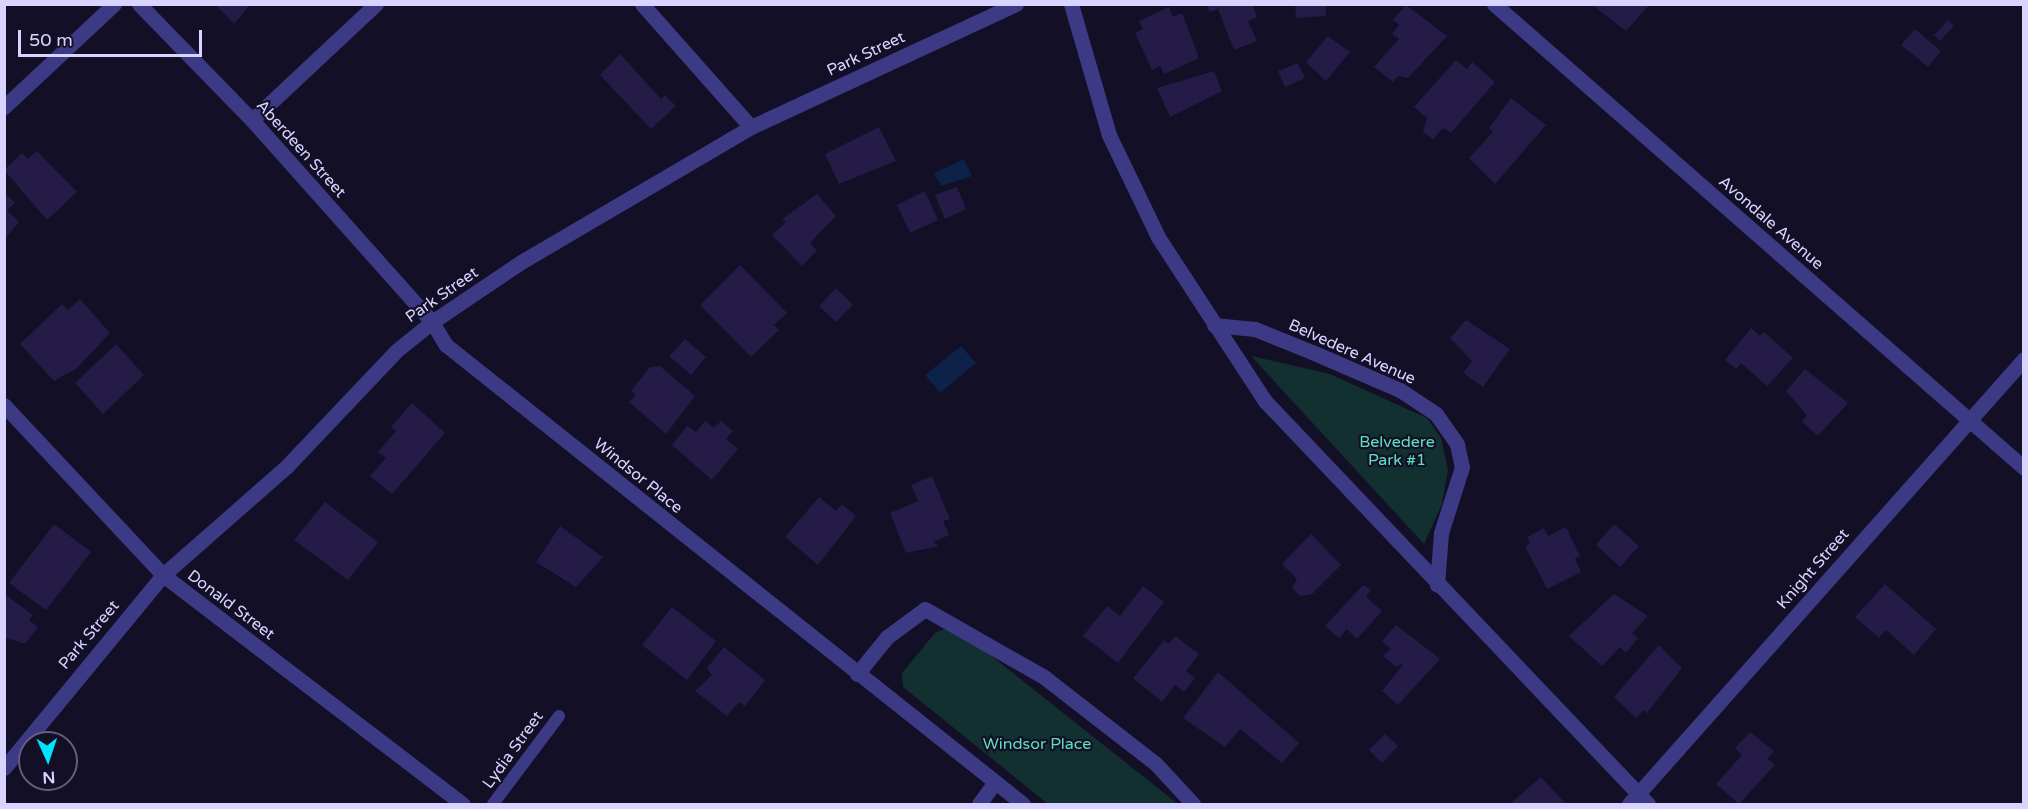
<!DOCTYPE html>
<html>
<head>
<meta charset="utf-8">
<style>
  body { margin:0 }
  #map { position:relative; width:2028px; height:809px; overflow:hidden; background:#130f26; font-family:"Varela Round",sans-serif }
  div>[style] { position:absolute }
  [style*='--x'] { left:calc(var(--x)*1px); top:calc(var(--y)*1px); width:calc(var(--w)*1px); rotate:calc(var(--a)*1deg) }
  .green>* { inset:0; background:#12302f }
  .water>* { inset:0; background:#0c2248 }
  .building>* { inset:0; background:#241b47 }
  .service>* { height:12px; margin:-6px; padding:0 6px; transform-origin:6px; border-radius:6px; background:#3d3a85 }
  .minor>* { height:15px; margin:-7.5px; padding:0 7.5px; transform-origin:7.5px; border-radius:7.5px; background:#3d3a85 }
  .tertiary>* { height:15px; margin:-7.5px; padding:0 7.5px; transform-origin:7.5px; border-radius:7.5px; background:#3d3a85 }
  span { translate:-50% -50%; white-space:nowrap; text-align:center; line-height:1.15; -webkit-text-stroke:4.5px #130f26; paint-order:stroke }
  .street-label { font-size:16px; color:#d9d4ff }
  .park-label { font-size:16px; color:#5fe0c0 }
  .frame { position:absolute; inset:0; border:6px solid #d9d4ff; pointer-events:none }
  .north { position:absolute; left:18px; top:731px; width:60px; height:60px; box-sizing:border-box; background:#130f26; border:2px solid #625e7d; border-radius:50%; rotate:177deg; font-size:16px; font-weight:700; line-height:24px; text-align:center; color:#d9d4ff }
  .north::after { content:''; display:block; margin:auto; width:21px; height:27px; background:#00e5ff; clip-path:polygon(50% 0,100% 100%,50% 72%,0 100%) }
  .scale { position:absolute; left:18px; top:30px; width:184px; height:27px; box-sizing:border-box; border:3px solid #d9d4ff; border-top:0; padding-left:8px; font-size:18px; line-height:21px; white-space:nowrap; color:#d9d4ff; -webkit-text-stroke:4px #130f26; paint-order:stroke }
</style>
</head>
<body>
<div id="map">
  <div class="green">
    <i style="clip-path:polygon(1251px 356px,1330px 374px,1427px 418px,1441px 438px,1448px 470px,1442px 504px,1424px 544px)"></i>
    <i style="clip-path:polygon(944px 629px,965px 635px,1178px 804px,1048px 804px,903px 687px,902px 673px,935px 633px)"></i>
  </div>
  <div class="water">
    <i style="clip-path:polygon(964px 159px,972px 176px,941px 186px,934px 173px)"></i>
    <i style="clip-path:polygon(961px 346px,976px 363px,940px 393px,925px 375px)"></i>
  </div>
  <div class="building">
    <i style="clip-path:polygon(215px 4px,251px 4px,234px 24px)"></i>
    <i style="clip-path:polygon(1206px 4px,1252px 4px,1257px 17px,1248px 21px,1257px 41px,1234px 50px,1218px 9px,1210px 12px)"></i>
    <i style="clip-path:polygon(1295px 4px,1326px 4px,1326px 16px,1296px 18px)"></i>
    <i style="clip-path:polygon(1591px 4px,1650px 4px,1626px 31px)"></i>
    <i style="clip-path:polygon(1406px 5px,1447px 36px,1408px 78px,1398px 76px,1393px 82px,1374px 67px,1399px 39px,1392px 34px,1399px 25px,1393px 20px)"></i>
    <i style="clip-path:polygon(1169px 7px,1173px 17px,1182px 13px,1199px 58px,1164px 74px,1160px 66px,1152px 70px,1135px 33px,1143px 29px,1139px 21px)"></i>
    <i style="clip-path:polygon(1948px 20px,1954px 26px,1940px 41px,1934px 35px)"></i>
    <i style="clip-path:polygon(1915px 29px,1941px 51px,1928px 67px,1901px 45px)"></i>
    <i style="clip-path:polygon(1328px 36px,1350px 52px,1326px 81px,1306px 62px)"></i>
    <i style="clip-path:polygon(620px 54px,661px 99px,665px 95px,676px 106px,651px 129px,600px 75px)"></i>
    <i style="clip-path:polygon(1456px 60px,1467px 69px,1472px 62px,1495px 82px,1451px 133px,1443px 128px,1433px 139px,1423px 132px,1427px 118px,1414px 107px)"></i>
    <i style="clip-path:polygon(1298px 63px,1305px 78px,1285px 87px,1278px 71px)"></i>
    <i style="clip-path:polygon(1214px 71px,1222px 91px,1170px 117px,1157px 88px)"></i>
    <i style="clip-path:polygon(1511px 98px,1546px 125px,1495px 184px,1469px 158px,1493px 132px,1489px 128px)"></i>
    <i style="clip-path:polygon(879px 127px,896px 161px,839px 184px,825px 154px)"></i>
    <i style="clip-path:polygon(37px 151px,77px 192px,47px 220px,4px 170px,22px 153px,28px 159px)"></i>
    <i style="clip-path:polygon(957px 187px,966px 209px,945px 219px,935px 195px)"></i>
    <i style="clip-path:polygon(925px 191px,938px 220px,910px 233px,897px 205px)"></i>
    <i style="clip-path:polygon(4px 192px,15px 203px,7px 210px,19px 222px,4px 240px)"></i>
    <i style="clip-path:polygon(817px 194px,836px 216px,810px 243px,817px 250px,802px 266px,772px 235px,786px 222px,782px 219px)"></i>
    <i style="clip-path:polygon(740px 265px,787px 313px,774px 325px,779px 330px,751px 357px,700px 305px)"></i>
    <i style="clip-path:polygon(836px 288px,853px 305px,836px 322px,819px 306px)"></i>
    <i style="clip-path:polygon(80px 299px,110px 333px,77px 368px,54px 381px,20px 344px,62px 304px,68px 310px)"></i>
    <i style="clip-path:polygon(1466px 320px,1510px 349px,1483px 387px,1463px 373px,1472px 361px,1450px 338px)"></i>
    <i style="clip-path:polygon(1751px 328px,1760px 336px,1764px 332px,1793px 358px,1767px 386px,1741px 363px,1736px 369px,1725px 360px)"></i>
    <i style="clip-path:polygon(685px 339px,706px 357px,691px 375px,669px 356px)"></i>
    <i style="clip-path:polygon(116px 344px,144px 375px,103px 414px,75px 383px)"></i>
    <i style="clip-path:polygon(660px 366px,695px 396px,666px 434px,629px 402px,636px 395px,631px 391px,650px 367px)"></i>
    <i style="clip-path:polygon(1805px 369px,1848px 403px,1818px 436px,1802px 422px,1807px 415px,1786px 391px)"></i>
    <i style="clip-path:polygon(412px 403px,445px 433px,392px 494px,370px 476px,386px 458px,378px 452px,396px 431px,391px 427px)"></i>
    <i style="clip-path:polygon(705px 421px,714px 428px,721px 421px,733px 431px,726px 439px,738px 449px,712px 480px,672px 445px,687px 426px,696px 432px)"></i>
    <i style="clip-path:polygon(932px 476px,950px 519px,943px 521px,949px 535px,933px 542px,939px 546px,906px 553px,890px 513px,918px 501px,911px 485px)"></i>
    <i style="clip-path:polygon(819px 497px,836px 511px,842px 504px,856px 516px,818px 565px,785px 537px)"></i>
    <i style="clip-path:polygon(325px 502px,378px 542px,348px 580px,294px 540px)"></i>
    <i style="clip-path:polygon(54px 524px,91px 552px,46px 610px,9px 583px)"></i>
    <i style="clip-path:polygon(1614px 524px,1639px 546px,1620px 567px,1596px 545px)"></i>
    <i style="clip-path:polygon(560px 526px,603px 557px,576px 587px,536px 562px)"></i>
    <i style="clip-path:polygon(1566px 527px,1580px 556px,1575px 558px,1581px 572px,1547px 589px,1525px 546px,1530px 544px,1527px 537px,1544px 528px,1548px 536px)"></i>
    <i style="clip-path:polygon(1311px 534px,1341px 565px,1312px 594px,1300px 596px,1292px 588px,1297px 579px,1282px 564px)"></i>
    <i style="clip-path:polygon(1885px 584px,1936px 629px,1914px 655px,1886px 630px,1879px 638px,1855px 617px)"></i>
    <i style="clip-path:polygon(1363px 585px,1371px 590px,1366px 597px,1382px 611px,1357px 639px,1347px 629px,1339px 638px,1325px 626px)"></i>
    <i style="clip-path:polygon(1143px 586px,1164px 602px,1118px 663px,1083px 636px,1107px 606px,1120px 616px)"></i>
    <i style="clip-path:polygon(4px 594px,33px 615px,29px 620px,38px 627px,25px 644px,4px 637px)"></i>
    <i style="clip-path:polygon(1614px 594px,1648px 616px,1632px 633px,1638px 638px,1626px 653px,1620px 647px,1602px 666px,1569px 636px)"></i>
    <i style="clip-path:polygon(672px 607px,716px 641px,687px 680px,642px 645px)"></i>
    <i style="clip-path:polygon(1396px 625px,1440px 659px,1398px 705px,1382px 691px,1404px 663px,1396px 667px,1383px 656px,1391px 649px,1382px 641px)"></i>
    <i style="clip-path:polygon(1175px 636px,1199px 654px,1186px 671px,1195px 678px,1184px 692px,1175px 685px,1162px 702px,1133px 678px,1164px 640px,1169px 644px)"></i>
    <i style="clip-path:polygon(1659px 645px,1682px 668px,1647px 713px,1644px 710px,1636px 718px,1614px 697px)"></i>
    <i style="clip-path:polygon(724px 647px,765px 680px,745px 706px,739px 702px,727px 716px,695px 691px,712px 675px,707px 668px)"></i>
    <i style="clip-path:polygon(1218px 672px,1299px 743px,1282px 763px,1240px 729px,1225px 747px,1183px 718px)"></i>
    <i style="clip-path:polygon(1750px 732px,1774px 751px,1767px 759px,1775px 765px,1739px 804px,1716px 784px,1742px 755px,1735px 748px)"></i>
    <i style="clip-path:polygon(1385px 734px,1398px 746px,1382px 763px,1369px 750px)"></i>
    <i style="clip-path:polygon(1541px 777px,1566px 804px,1510px 804px)"></i>
  </div>
  <div class="service">
    <i style="--x:493;--y:804;--w:110;--a:-53.1"></i>
  </div>
  <div class="minor">
    <i style="--x:139;--y:4;--w:162;--a:45.8"></i>
    <i style="--x:252;--y:120;--w:271;--a:48.3"></i>
    <i style="--x:432;--y:322;--w:27;--a:59"></i>
    <i style="--x:446;--y:345;--w:737;--a:38.5"></i>
    <i style="--x:642;--y:4;--w:164;--a:48.5"></i>
    <i style="--x:1071;--y:4;--w:136;--a:73.8"></i>
    <i style="--x:1109;--y:135;--w:113;--a:64.3"></i>
    <i style="--x:1158;--y:237;--w:196;--a:56.9"></i>
    <i style="--x:1265;--y:401;--w:556;--a:46.46"></i>
    <i style="--x:1494;--y:4;--w:704;--a:41.2"></i>
    <i style="--x:4;--y:107;--w:151;--a:-43.1"></i>
    <i style="--x:252;--y:120;--w:170;--a:-43.1"></i>
    <i style="--x:1214;--y:325;--w:41;--a:5.6"></i>
    <i style="--x:1255;--y:329;--w:61;--a:22"></i>
    <i style="--x:1312;--y:352;--w:96;--a:23.4"></i>
    <i style="--x:1400;--y:390;--w:43;--a:33.7"></i>
    <i style="--x:1436;--y:414;--w:37;--a:55"></i>
    <i style="--x:1457;--y:444;--w:24;--a:78"></i>
    <i style="--x:1462;--y:467;--w:69;--a:107.7"></i>
    <i style="--x:1441;--y:533;--w:52;--a:94.4"></i>
    <i style="--x:4;--y:405;--w:233;--a:46.9"></i>
    <i style="--x:163;--y:575;--w:377;--a:37.4"></i>
    <i style="--x:857;--y:674;--w:48;--a:-51"></i>
    <i style="--x:887;--y:637;--w:47;--a:-36.4"></i>
    <i style="--x:925;--y:609;--w:137;--a:29.7"></i>
    <i style="--x:1044;--y:677;--w:140;--a:37.8"></i>
    <i style="--x:1155;--y:763;--w:56;--a:47.2"></i>
    <i style="--x:979;--y:804;--w:26;--a:-54"></i>
    <i style="--x:1629;--y:804;--w:595;--a:-48.41"></i>
  </div>
  <div class="tertiary">
    <i style="--x:4;--y:768;--w:250;--a:-50.5"></i>
    <i style="--x:163;--y:575;--w:165;--a:-41.3"></i>
    <i style="--x:287;--y:466;--w:158;--a:-46.5"></i>
    <i style="--x:396;--y:351;--w:46;--a:-38.9"></i>
    <i style="--x:432;--y:322;--w:107;--a:-34"></i>
    <i style="--x:521;--y:262;--w:267;--a:-30.4"></i>
    <i style="--x:751;--y:127;--w:292;--a:-24.9"></i>
  </div>
  <div class="street-label">
    <span style="left:866px;top:54px;rotate:-25deg">Park Street</span>
    <span style="left:301px;top:149px;rotate:48deg">Aberdeen Street</span>
    <span style="left:1771px;top:223px;rotate:41deg">Avondale Avenue</span>
    <span style="left:442px;top:295px;rotate:-35deg">Park Street</span>
    <span style="left:1352px;top:352px;rotate:24deg">Belvedere Avenue</span>
    <span style="left:638px;top:476px;rotate:39deg">Windsor Place</span>
    <span style="left:1813px;top:569px;rotate:-49deg">Knight Street</span>
    <span style="left:231px;top:605px;rotate:37deg">Donald Street</span>
    <span style="left:89px;top:635px;rotate:-50deg">Park Street</span>
    <span style="left:513px;top:750px;rotate:-54deg">Lydia Street</span>
  </div>
  <div class="park-label">
    <span style="left:1397px;top:451px">Belvedere<br>Park #1</span>
    <span style="left:1037px;top:744px">Windsor Place</span>
  </div>
  <div class="frame"></div>
  <div class="north">N</div>
  <div class="scale">50 m</div>
</div>
</body>
</html>
